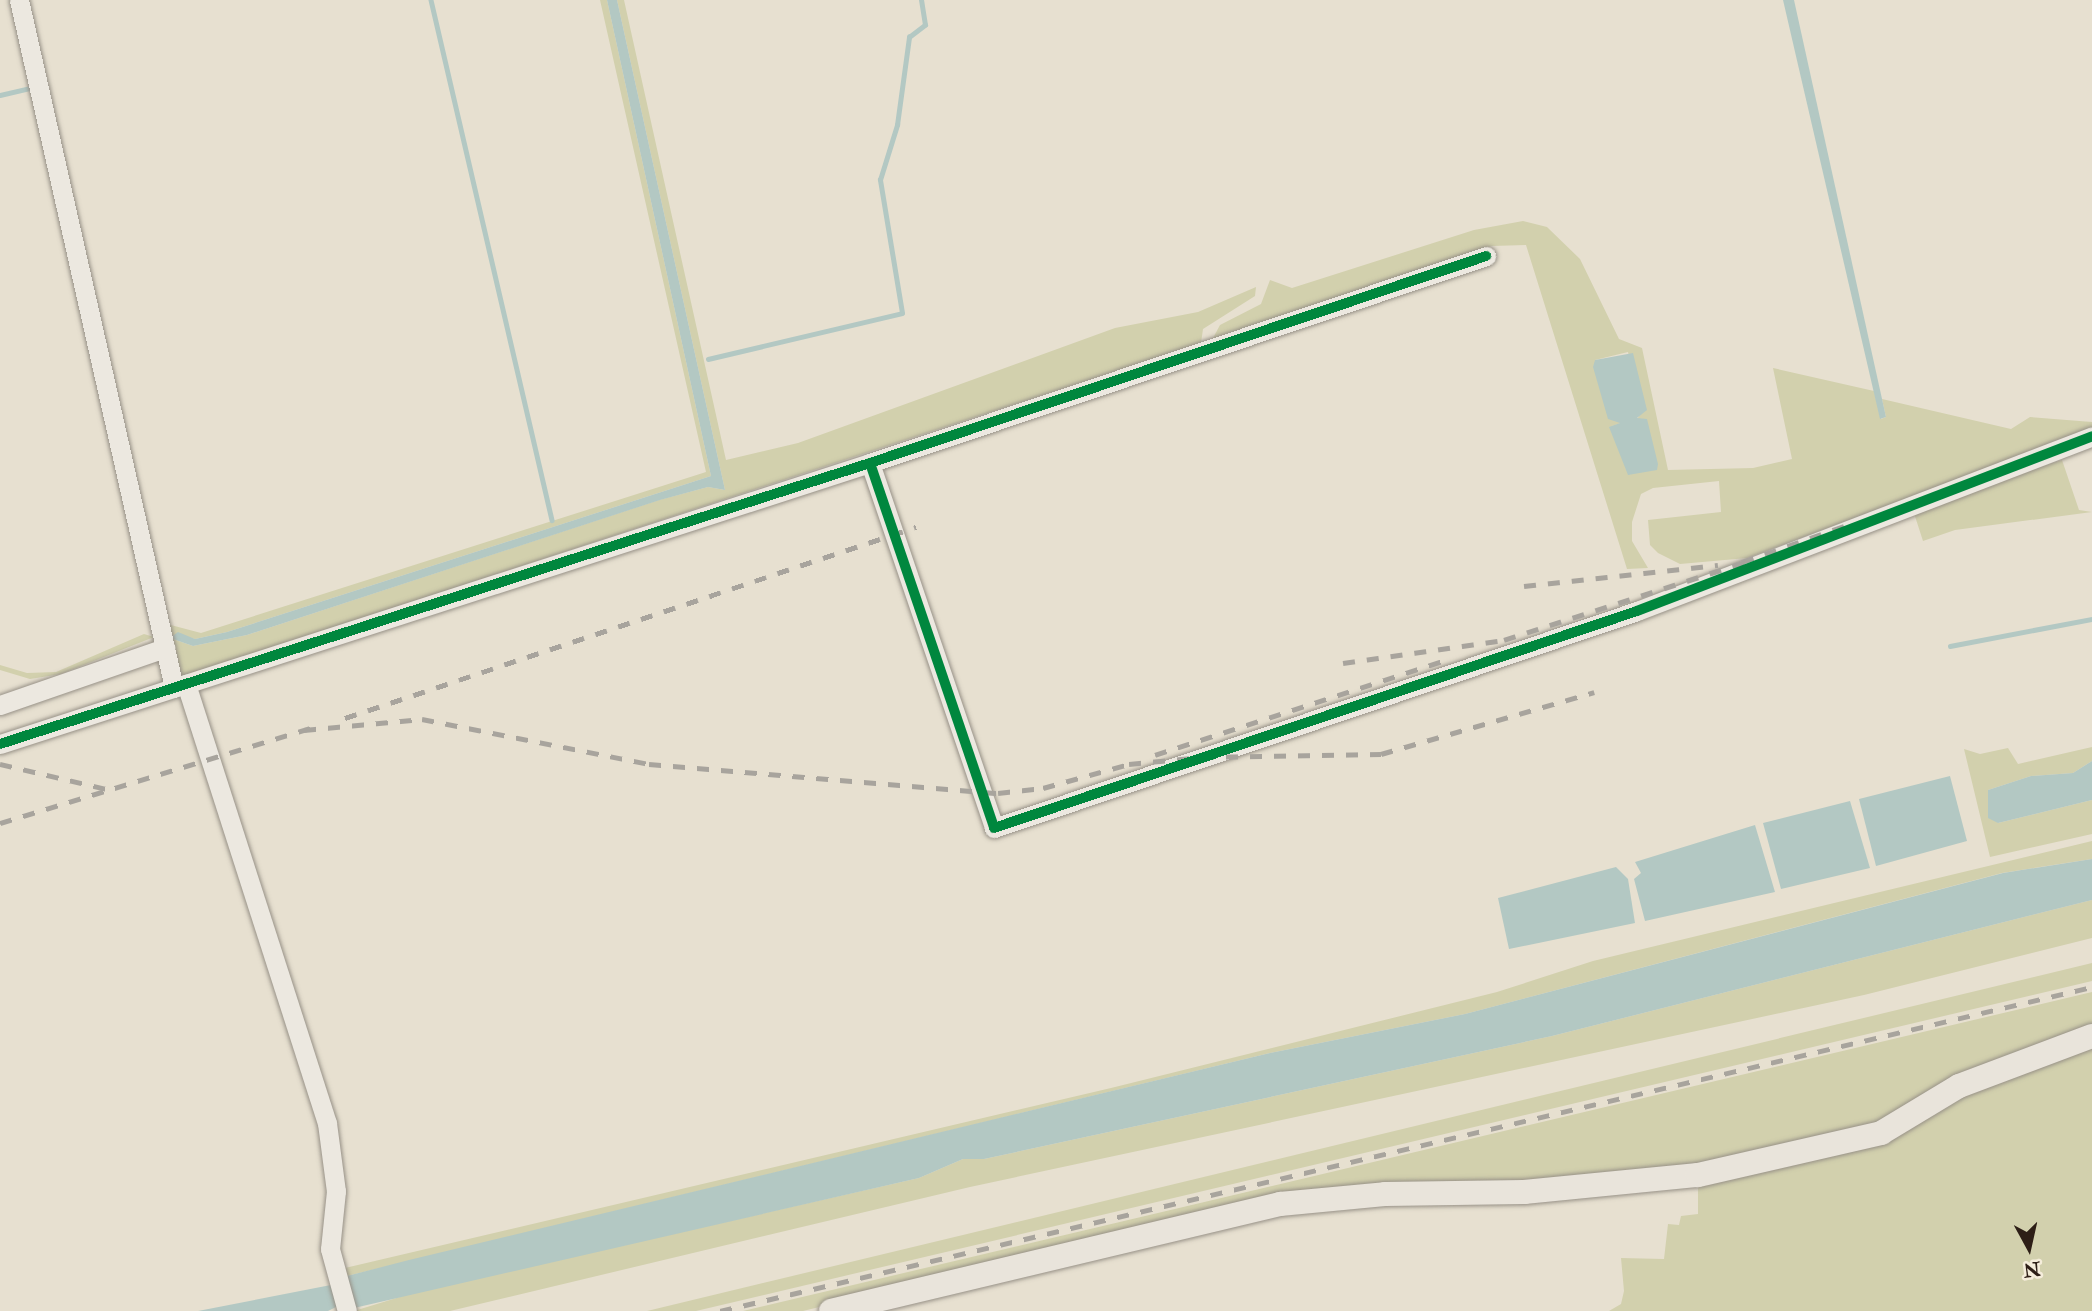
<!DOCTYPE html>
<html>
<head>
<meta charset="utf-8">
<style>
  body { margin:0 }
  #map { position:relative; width:2092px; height:1311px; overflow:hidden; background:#e7e0d0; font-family:"IM FELL Double Pica",serif }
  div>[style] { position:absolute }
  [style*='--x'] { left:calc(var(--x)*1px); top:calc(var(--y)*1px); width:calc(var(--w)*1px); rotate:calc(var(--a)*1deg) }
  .green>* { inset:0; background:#d2d0ad }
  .water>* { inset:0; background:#b3c8c3 }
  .stream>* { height:4.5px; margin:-2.25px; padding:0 2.25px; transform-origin:2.25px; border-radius:2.25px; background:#b3c8c3 }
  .roads { filter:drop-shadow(0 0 2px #979187) drop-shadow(0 0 2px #979187) }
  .minor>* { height:19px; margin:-9.5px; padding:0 9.5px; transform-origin:9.5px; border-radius:9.5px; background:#ece8e0 }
  .major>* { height:24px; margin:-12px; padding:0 12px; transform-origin:12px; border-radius:12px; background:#e9e4db }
  .rail>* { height:4.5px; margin-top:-2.25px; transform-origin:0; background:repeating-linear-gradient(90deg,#a8a49d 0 12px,transparent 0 24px) }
  .cycleway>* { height:10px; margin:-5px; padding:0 5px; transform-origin:5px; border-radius:5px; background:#00873e }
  span { translate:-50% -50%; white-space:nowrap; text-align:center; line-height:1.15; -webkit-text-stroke:7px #f5eddb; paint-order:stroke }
  .north { position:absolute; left:1994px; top:1213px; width:70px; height:70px; -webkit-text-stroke:5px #f5eddb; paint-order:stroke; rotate:172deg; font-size:19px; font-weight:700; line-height:28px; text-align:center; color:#2d1e16 }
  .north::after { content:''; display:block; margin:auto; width:24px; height:32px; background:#2d1e16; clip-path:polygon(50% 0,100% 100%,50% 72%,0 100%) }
</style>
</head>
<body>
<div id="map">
  <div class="green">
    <i style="clip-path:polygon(600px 0,607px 0,711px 476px,227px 632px,195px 639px,169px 634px,167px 624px,201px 633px,706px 472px)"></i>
    <i style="clip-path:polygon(617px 0,624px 0,726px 460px,798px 443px,1115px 328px,1198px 312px,1256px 287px,1255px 296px,1203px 329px,1201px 343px,182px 677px,170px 638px,193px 646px,247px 635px,659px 500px,708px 487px,725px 490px)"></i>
    <i style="clip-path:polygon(evenodd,1523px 221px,1547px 227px,1580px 259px,1619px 339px,1642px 348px,1668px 470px,1753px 468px,1792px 459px,1773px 368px,1874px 391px,1881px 419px,1886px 417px,1882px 399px,2011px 429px,2030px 417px,2092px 422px,2092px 429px,1747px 558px,1680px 564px,1658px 553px,1650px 545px,1648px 520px,1721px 512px,1719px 481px,1653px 488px,1641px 494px,1632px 522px,1632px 541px,1648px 568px,1627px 569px,1526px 245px,1492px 246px,1212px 340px,1220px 325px,1261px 304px,1270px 280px,1292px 288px,1474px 230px,1523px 221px,1628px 352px,1642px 412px,1637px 419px,1644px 417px,1609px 427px,1621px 423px,1595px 360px,1628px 352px)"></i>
    <i style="clip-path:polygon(2062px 460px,2079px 510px,2092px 512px,1955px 530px,1923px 541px,1912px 507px)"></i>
    <i style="clip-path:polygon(144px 634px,154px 637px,61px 674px,30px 679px,0 670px,0 665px,27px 673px,56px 672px)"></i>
    <i style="clip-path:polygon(2092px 747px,2092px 761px,2073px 773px,2031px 776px,1988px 790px,1998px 823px,2092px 800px,2092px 834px,1990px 857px,1964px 749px,1980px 754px,2008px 748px,2018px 764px)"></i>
    <i style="clip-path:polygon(2092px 841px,2092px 859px,2002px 873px,1465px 1014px,1270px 1053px,347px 1276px,345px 1268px,1111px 1088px,1497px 992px,1593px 961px)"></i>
    <i style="clip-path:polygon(2092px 900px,2092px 938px,1864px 995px,970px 1187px,450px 1311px,354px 1311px,416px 1292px,919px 1178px,963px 1159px,984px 1159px,1552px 1036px)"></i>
    <i style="clip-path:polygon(2092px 963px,2092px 981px,696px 1311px,647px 1311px)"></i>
    <i style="clip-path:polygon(2092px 992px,2092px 1027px,1892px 1118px,1722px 1163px,1159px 1223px,803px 1311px,743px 1311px)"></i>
    <i style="clip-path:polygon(2092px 1040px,2092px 1311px,1609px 1311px,1621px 1304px,1624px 1291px,1621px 1258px,1664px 1259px,1668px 1224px,1679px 1225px,1681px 1216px,1698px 1214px,1698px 1181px,1743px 1172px)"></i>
  </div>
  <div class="water">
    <i style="clip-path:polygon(607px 0,617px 0,725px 490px,708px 487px,660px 500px,247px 635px,193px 646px,170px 638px,178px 632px,195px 639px,227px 632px,711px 476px)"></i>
    <i style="clip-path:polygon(1783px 0,1794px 0,1886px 417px,1880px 419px)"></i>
    <i style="clip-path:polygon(1633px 353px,1647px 410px,1637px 418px,1647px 419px,1658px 464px,1657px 470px,1628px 475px,1609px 427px,1620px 423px,1608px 419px,1593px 367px,1595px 360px)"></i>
    <i style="clip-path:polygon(2092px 761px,2092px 800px,1998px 823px,1988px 818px,1988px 790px,2031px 776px,2073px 773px)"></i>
    <i style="clip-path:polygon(1950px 776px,1967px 841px,1876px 866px,1859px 799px)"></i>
    <i style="clip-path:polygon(1850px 801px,1870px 868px,1781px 889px,1763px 823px)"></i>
    <i style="clip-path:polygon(1755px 825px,1775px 892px,1645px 921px,1634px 879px,1641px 873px,1635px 862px)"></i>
    <i style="clip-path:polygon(2092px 859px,2092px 900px,1552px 1036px,984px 1159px,963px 1159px,919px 1178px,354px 1308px,347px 1276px,409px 1260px,1270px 1053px,1465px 1014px,2003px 873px)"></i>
    <i style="clip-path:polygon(1616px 867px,1628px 879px,1635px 923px,1509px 949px,1498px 898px)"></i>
    <i style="clip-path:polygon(336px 1284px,340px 1305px,328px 1311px,198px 1311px)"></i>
  </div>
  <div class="stream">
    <i style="--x:431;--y:0;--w:534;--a:76.9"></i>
    <i style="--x:0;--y:95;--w:31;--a:-13"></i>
    <i style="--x:708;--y:359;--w:199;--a:-13.3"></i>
    <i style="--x:902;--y:313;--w:135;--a:-99.4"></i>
    <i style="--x:880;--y:180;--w:58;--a:-72.8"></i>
    <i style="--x:897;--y:125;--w:89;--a:-82.2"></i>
    <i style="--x:909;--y:37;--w:20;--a:-37"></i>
    <i style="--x:925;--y:25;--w:25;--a:-99"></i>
    <i style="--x:1950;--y:646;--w:145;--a:-10.8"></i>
  </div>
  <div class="roads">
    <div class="minor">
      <i style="--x:19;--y:0;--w:705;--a:77.3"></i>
      <i style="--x:870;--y:463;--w:385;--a:71.2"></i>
      <i style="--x:994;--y:828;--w:679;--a:-18.65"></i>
      <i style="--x:1637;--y:611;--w:487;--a:-21"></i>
      <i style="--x:186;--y:684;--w:461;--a:72.2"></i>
      <i style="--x:327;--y:1123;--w:69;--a:82.5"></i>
      <i style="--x:336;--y:1191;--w:58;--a:95.9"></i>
      <i style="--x:330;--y:1249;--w:64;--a:74.7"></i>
      <i style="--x:0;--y:705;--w:175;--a:-19.1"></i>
      <i style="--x:0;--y:744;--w:914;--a:-17.9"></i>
      <i style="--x:870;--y:463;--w:650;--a:-18.57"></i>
    </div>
    <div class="major">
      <i style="--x:831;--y:1311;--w:462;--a:-13.4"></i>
      <i style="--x:1280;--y:1204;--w:105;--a:-5.4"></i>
      <i style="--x:1385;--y:1194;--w:139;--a:-0.8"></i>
      <i style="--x:1524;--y:1192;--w:175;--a:-5.6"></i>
      <i style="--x:1698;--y:1175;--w:188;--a:-12.9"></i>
      <i style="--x:1881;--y:1133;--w:91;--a:-31.1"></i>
      <i style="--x:1959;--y:1086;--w:142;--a:-20.6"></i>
    </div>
  </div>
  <div class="rail">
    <i style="--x:1742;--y:562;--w:111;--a:-19.4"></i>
    <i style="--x:1524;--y:586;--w:195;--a:-6.2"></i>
    <i style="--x:1343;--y:663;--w:163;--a:-8.1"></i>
    <i style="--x:1504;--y:640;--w:257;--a:-17.9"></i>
    <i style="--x:345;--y:718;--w:602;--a:-18.5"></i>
    <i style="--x:304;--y:730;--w:119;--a:-5.3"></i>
    <i style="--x:422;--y:719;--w:231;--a:11.2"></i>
    <i style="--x:649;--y:764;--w:350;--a:4.8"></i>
    <i style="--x:998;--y:793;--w:45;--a:-6.3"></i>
    <i style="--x:1043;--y:788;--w:89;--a:-15.6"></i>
    <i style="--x:1129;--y:764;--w:73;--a:-5.5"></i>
    <i style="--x:1202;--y:757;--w:179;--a:-1"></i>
    <i style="--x:1381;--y:754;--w:222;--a:-16.2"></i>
    <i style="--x:1155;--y:755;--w:311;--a:-18.1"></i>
    <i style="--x:0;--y:764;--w:110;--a:13.2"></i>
    <i style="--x:0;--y:823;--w:325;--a:-17"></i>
    <i style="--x:720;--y:1311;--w:1410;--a:-13.29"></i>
  </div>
  <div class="cycleway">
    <i style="--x:870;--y:463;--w:385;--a:71.2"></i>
    <i style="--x:994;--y:828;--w:679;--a:-18.65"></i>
    <i style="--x:1637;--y:611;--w:487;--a:-21"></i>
    <i style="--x:0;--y:744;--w:914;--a:-17.9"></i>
    <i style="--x:870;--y:463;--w:650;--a:-18.57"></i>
  </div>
  <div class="north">N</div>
</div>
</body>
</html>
